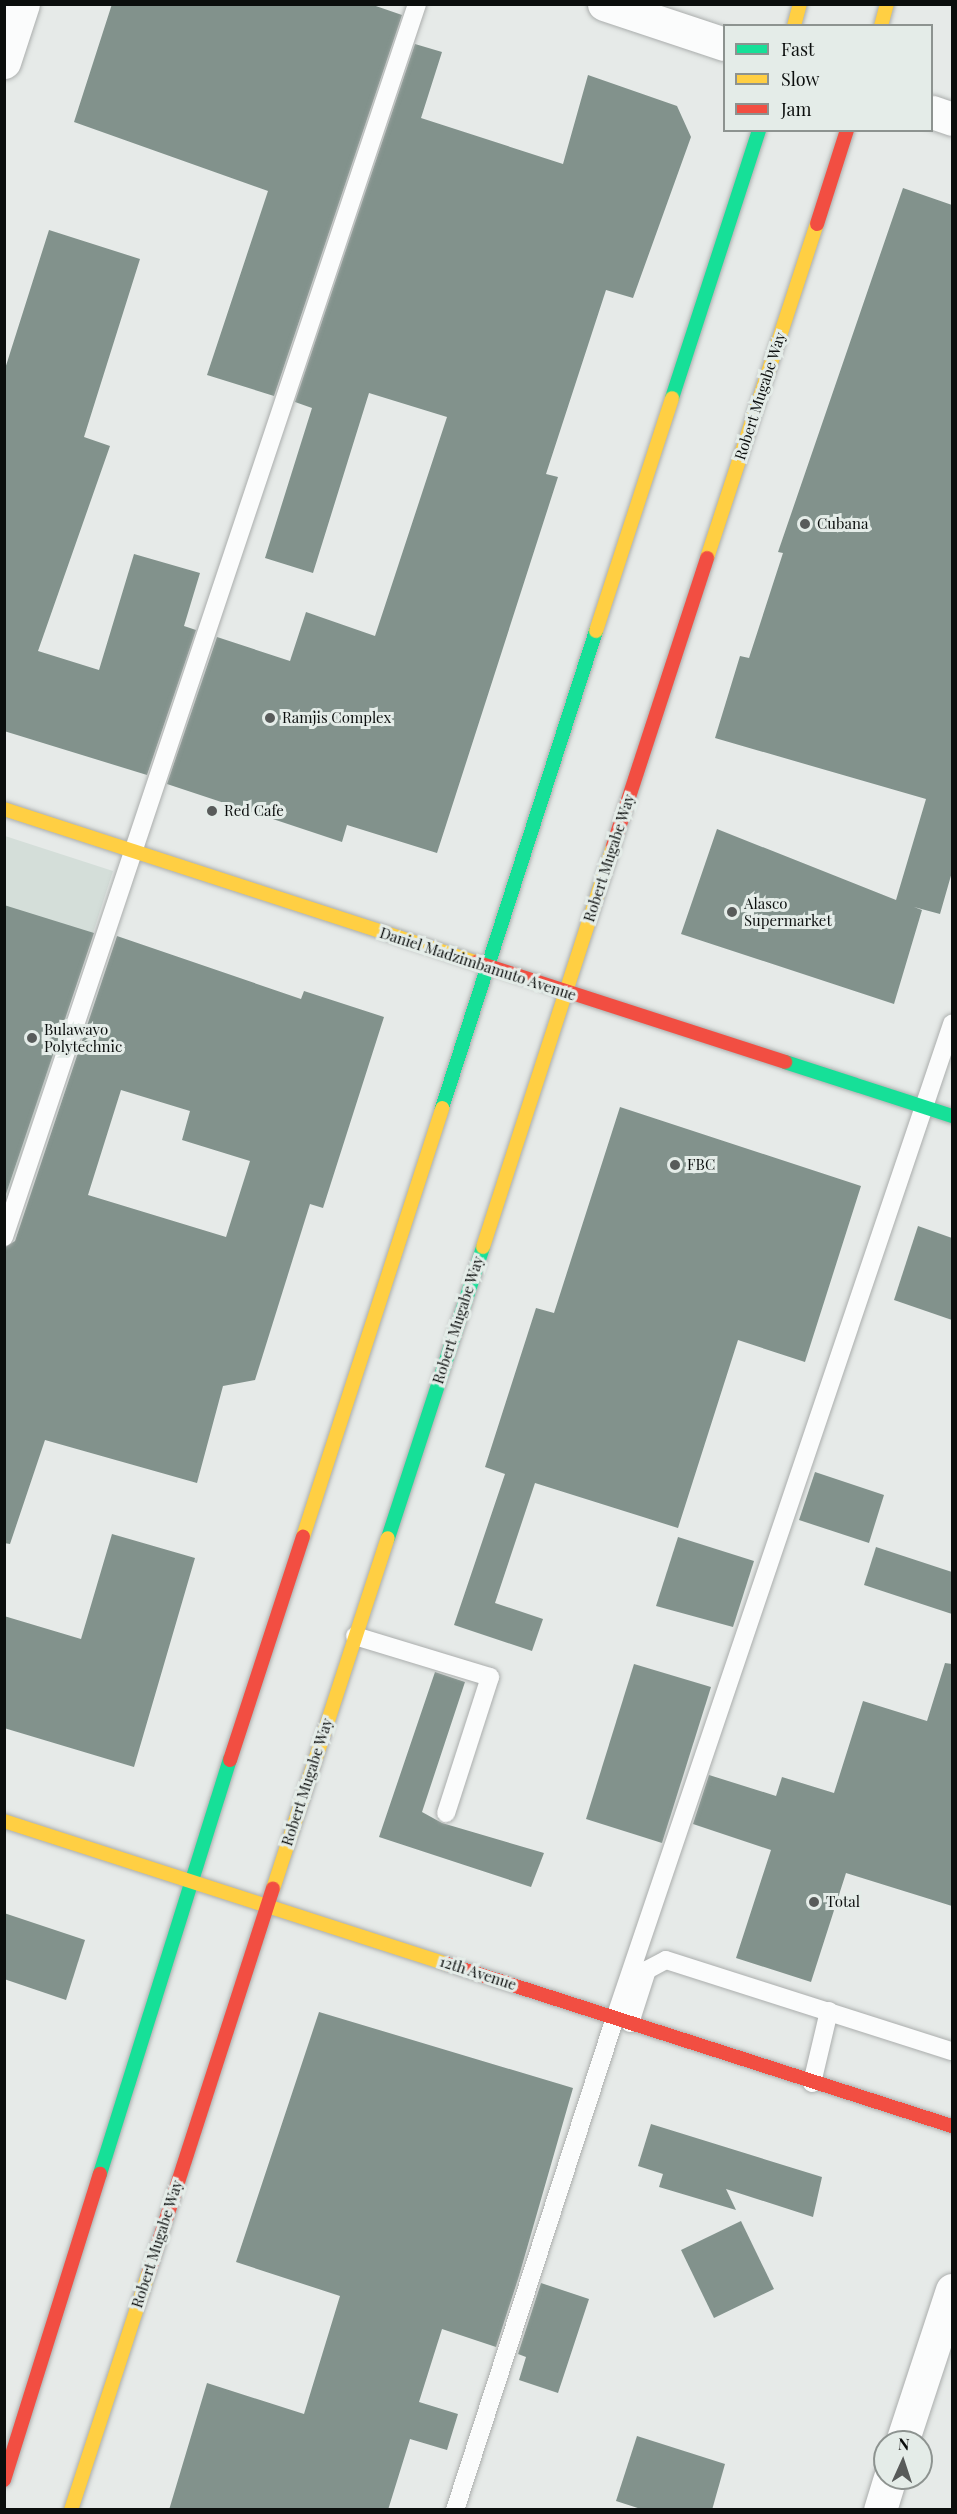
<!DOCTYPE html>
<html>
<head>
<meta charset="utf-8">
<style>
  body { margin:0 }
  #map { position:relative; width:957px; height:2514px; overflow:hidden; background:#e6eae8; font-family:"Playfair Display",serif }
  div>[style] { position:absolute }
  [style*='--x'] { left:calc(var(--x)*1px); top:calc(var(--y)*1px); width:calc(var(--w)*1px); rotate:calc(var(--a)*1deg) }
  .built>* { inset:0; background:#d4ded9 }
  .building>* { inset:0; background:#82928c }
  .roads { filter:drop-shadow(0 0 2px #abaead) drop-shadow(0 0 2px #abaead) }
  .lane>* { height:18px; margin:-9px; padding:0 9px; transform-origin:9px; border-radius:9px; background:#fbfcfc }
  .street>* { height:33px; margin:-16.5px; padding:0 16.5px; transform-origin:16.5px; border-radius:16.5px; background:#fbfcfc }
  .fast>* { height:14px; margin:-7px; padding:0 7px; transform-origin:7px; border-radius:7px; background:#16e098 }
  .slow>* { height:14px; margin:-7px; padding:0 7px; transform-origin:7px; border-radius:7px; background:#ffcf43 }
  .jam>* { height:14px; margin:-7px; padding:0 7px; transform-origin:7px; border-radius:7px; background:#f24e42 }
  .dots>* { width:16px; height:16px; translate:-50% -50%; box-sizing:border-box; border:3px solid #e4ece8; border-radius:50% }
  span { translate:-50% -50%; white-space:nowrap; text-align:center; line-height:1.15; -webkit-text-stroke:6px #e4ece8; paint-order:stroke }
  .street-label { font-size:15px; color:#0b0e0d }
  .poi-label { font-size:15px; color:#0b0e0d }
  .left { translate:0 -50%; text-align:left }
  .frame { position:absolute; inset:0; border:6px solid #0b0e0d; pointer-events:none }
  .legend { position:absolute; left:723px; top:24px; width:210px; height:108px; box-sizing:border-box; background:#e4ece8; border:2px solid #8d9390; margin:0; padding:8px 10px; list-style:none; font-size:18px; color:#0b0e0d }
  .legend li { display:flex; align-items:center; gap:12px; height:30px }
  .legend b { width:30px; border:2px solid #8d9390 }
  .north { position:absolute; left:873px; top:2430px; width:60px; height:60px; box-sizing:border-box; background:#e4ece8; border:2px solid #8d9390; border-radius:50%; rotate:3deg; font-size:16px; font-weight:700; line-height:24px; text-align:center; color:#0b0e0d }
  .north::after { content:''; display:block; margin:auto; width:21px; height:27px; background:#585b5a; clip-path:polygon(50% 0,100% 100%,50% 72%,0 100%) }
</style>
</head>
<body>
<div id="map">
  <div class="built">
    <i style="clip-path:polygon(5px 836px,113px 871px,5px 1206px)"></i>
  </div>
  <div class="building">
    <i style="clip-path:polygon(112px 4px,370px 4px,402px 15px,274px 396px,207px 375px,268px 191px,74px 122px)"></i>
    <i style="clip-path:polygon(415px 44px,442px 52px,421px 118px,563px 164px,588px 75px,677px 106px,691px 137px,633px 298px,606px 290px,546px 474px,558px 477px,437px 853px,347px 825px,342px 842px,167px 784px,217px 637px,290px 661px,306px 612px,375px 636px,447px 417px,369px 393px,313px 573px,265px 558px,312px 408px,295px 402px)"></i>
    <i style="clip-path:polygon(903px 188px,952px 205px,952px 872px,940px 914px,914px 907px,922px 910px,894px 1004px,681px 934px,717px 829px,896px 900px,926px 799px,715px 738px,740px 656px,749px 658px,783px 553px,778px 552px)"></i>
    <i style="clip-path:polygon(49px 230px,140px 259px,84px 437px,110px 446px,38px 651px,99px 670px,134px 554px,200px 573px,184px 626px,196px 630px,147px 775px,4px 731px,4px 372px)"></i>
    <i style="clip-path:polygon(4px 905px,94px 933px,4px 1200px)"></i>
    <i style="clip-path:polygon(evenodd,117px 936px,301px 999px,304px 991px,384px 1017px,323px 1208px,310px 1204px,255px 1380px,223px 1386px,197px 1483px,45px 1440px,10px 1544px,4px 1543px,4px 1248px,15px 1241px,117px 936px,121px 1090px,190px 1111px,182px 1140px,250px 1161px,226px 1237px,88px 1195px,121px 1090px)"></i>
    <i style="clip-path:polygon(620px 1107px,861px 1186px,805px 1362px,738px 1340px,678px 1528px,535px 1483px,495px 1603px,543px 1619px,532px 1651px,454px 1625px,505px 1474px,485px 1467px,536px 1308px,554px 1313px)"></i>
    <i style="clip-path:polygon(918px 1226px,952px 1238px,952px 1320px,894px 1300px)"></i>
    <i style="clip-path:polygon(815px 1472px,884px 1495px,869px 1543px,799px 1520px)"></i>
    <i style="clip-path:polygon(112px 1534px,195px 1558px,134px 1767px,4px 1728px,4px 1616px,81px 1639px)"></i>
    <i style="clip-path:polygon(678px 1537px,754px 1561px,733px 1627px,656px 1606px)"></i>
    <i style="clip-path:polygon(876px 1547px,952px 1572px,952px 1614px,864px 1585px)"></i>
    <i style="clip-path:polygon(945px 1663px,952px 1664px,952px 1906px,846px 1873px,811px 1982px,736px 1958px,771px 1850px,693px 1824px,709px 1775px,776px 1796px,782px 1777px,834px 1793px,863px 1701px,927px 1721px)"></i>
    <i style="clip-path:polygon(634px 1664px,711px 1687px,662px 1843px,586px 1819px)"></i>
    <i style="clip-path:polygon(435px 1672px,465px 1682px,422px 1812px,442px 1823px,544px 1853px,531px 1887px,379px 1837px)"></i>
    <i style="clip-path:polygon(4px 1913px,85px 1940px,66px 2000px,4px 1979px)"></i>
    <i style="clip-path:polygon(319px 2012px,573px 2088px,519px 2276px,496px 2347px,442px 2329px,419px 2402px,458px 2414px,447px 2450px,410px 2439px,388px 2510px,169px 2510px,207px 2383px,304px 2414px,340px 2296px,236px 2262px)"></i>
    <i style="clip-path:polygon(651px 2124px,822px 2177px,813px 2217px,726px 2189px,736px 2210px,659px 2187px,663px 2174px,638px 2166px)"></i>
    <i style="clip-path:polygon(741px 2221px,774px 2289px,714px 2318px,681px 2250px)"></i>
    <i style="clip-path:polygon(541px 2283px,589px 2299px,558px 2393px,519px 2380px,526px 2357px,518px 2354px)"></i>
    <i style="clip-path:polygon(637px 2436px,725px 2464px,712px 2510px,644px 2510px,616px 2501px)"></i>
  </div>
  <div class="roads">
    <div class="lane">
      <i style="--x:4;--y:1237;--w:1300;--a:-71.48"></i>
      <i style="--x:355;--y:1636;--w:141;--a:16.9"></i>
      <i style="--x:490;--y:1677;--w:143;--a:107.9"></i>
      <i style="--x:630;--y:2023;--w:56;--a:-72.2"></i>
      <i style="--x:647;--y:1970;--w:21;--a:-28"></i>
      <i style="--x:666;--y:1960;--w:300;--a:17.7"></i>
      <i style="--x:812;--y:2083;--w:74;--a:-76.7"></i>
      <i style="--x:455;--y:2510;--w:517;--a:-71.99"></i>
      <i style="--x:615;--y:2018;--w:1050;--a:-71.27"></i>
    </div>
    <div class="street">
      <i style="--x:604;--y:4;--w:126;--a:18.4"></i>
      <i style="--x:4;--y:62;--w:61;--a:-71.9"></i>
      <i style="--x:932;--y:112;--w:21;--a:19"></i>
      <i style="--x:902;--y:2442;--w:160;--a:-71.8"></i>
      <i style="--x:880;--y:2510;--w:34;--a:-73"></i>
    </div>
    <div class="fast">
      <i style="--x:672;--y:398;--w:282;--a:-72"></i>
      <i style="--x:785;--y:1062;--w:176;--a:17.9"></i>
      <i style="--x:442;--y:1108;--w:501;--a:-72.11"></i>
      <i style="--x:388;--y:1538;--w:306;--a:-71.9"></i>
      <i style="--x:100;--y:2174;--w:434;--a:-72.6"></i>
    </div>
    <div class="slow">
      <i style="--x:794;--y:26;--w:23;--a:-75"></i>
      <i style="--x:881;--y:26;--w:23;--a:-75"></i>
      <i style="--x:707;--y:558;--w:352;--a:-71.8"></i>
      <i style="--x:596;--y:631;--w:245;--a:-71.9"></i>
      <i style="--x:4;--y:809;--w:496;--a:18"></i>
      <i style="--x:483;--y:1247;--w:422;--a:-72"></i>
      <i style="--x:303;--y:1537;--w:451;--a:-72"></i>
      <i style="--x:4;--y:1821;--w:466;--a:17.9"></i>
      <i style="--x:273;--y:1889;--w:369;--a:-71.9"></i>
      <i style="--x:71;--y:2510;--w:250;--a:-71.9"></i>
    </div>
    <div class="jam">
      <i style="--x:817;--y:224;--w:99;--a:-72.3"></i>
      <i style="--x:613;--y:846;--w:303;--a:-71.9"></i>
      <i style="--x:476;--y:962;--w:325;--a:17.9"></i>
      <i style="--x:230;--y:1760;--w:235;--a:-71.9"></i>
      <i style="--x:447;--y:1964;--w:530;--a:17.79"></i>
      <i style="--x:149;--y:2272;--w:403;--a:-72.1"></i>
      <i style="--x:4;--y:2480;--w:321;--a:-72.6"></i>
    </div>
  </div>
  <div class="dots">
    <i style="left:805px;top:524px;background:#585b5a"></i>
    <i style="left:270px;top:718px;background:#585b5a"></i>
    <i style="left:212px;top:811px;background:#585b5a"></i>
    <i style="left:732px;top:912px;background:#585b5a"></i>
    <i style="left:32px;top:1038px;background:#585b5a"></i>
    <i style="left:675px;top:1165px;background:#585b5a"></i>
    <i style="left:814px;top:1902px;background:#585b5a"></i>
  </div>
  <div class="street-label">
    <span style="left:760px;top:396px;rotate:-72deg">Robert Mugabe Way</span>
    <span style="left:609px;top:858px;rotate:-72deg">Robert Mugabe Way</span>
    <span style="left:478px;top:964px;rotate:18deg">Daniel Madzimbamuto Avenue</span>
    <span style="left:458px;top:1320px;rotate:-72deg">Robert Mugabe Way</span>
    <span style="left:307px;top:1782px;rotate:-72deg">Robert Mugabe Way</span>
    <span style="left:478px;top:1973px;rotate:18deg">12th Avenue</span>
    <span style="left:157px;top:2244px;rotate:-72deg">Robert Mugabe Way</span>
  </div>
  <div class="poi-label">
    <span class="left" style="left:817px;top:524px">Cubana</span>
    <span class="left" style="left:282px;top:718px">Ramjis Complex</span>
    <span class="left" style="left:224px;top:811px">Red Cafe</span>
    <span class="left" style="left:744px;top:912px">Alasco<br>Supermarket</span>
    <span class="left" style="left:44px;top:1038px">Bulawayo<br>Polytechnic</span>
    <span class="left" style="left:687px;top:1165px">FBC</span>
    <span class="left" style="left:826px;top:1902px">Total</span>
  </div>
  <div class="frame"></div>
  <ul class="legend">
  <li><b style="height:8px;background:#16e098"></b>Fast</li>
  <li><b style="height:8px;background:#ffcf43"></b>Slow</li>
  <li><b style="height:8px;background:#f24e42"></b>Jam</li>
  </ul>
  <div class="north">N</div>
</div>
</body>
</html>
